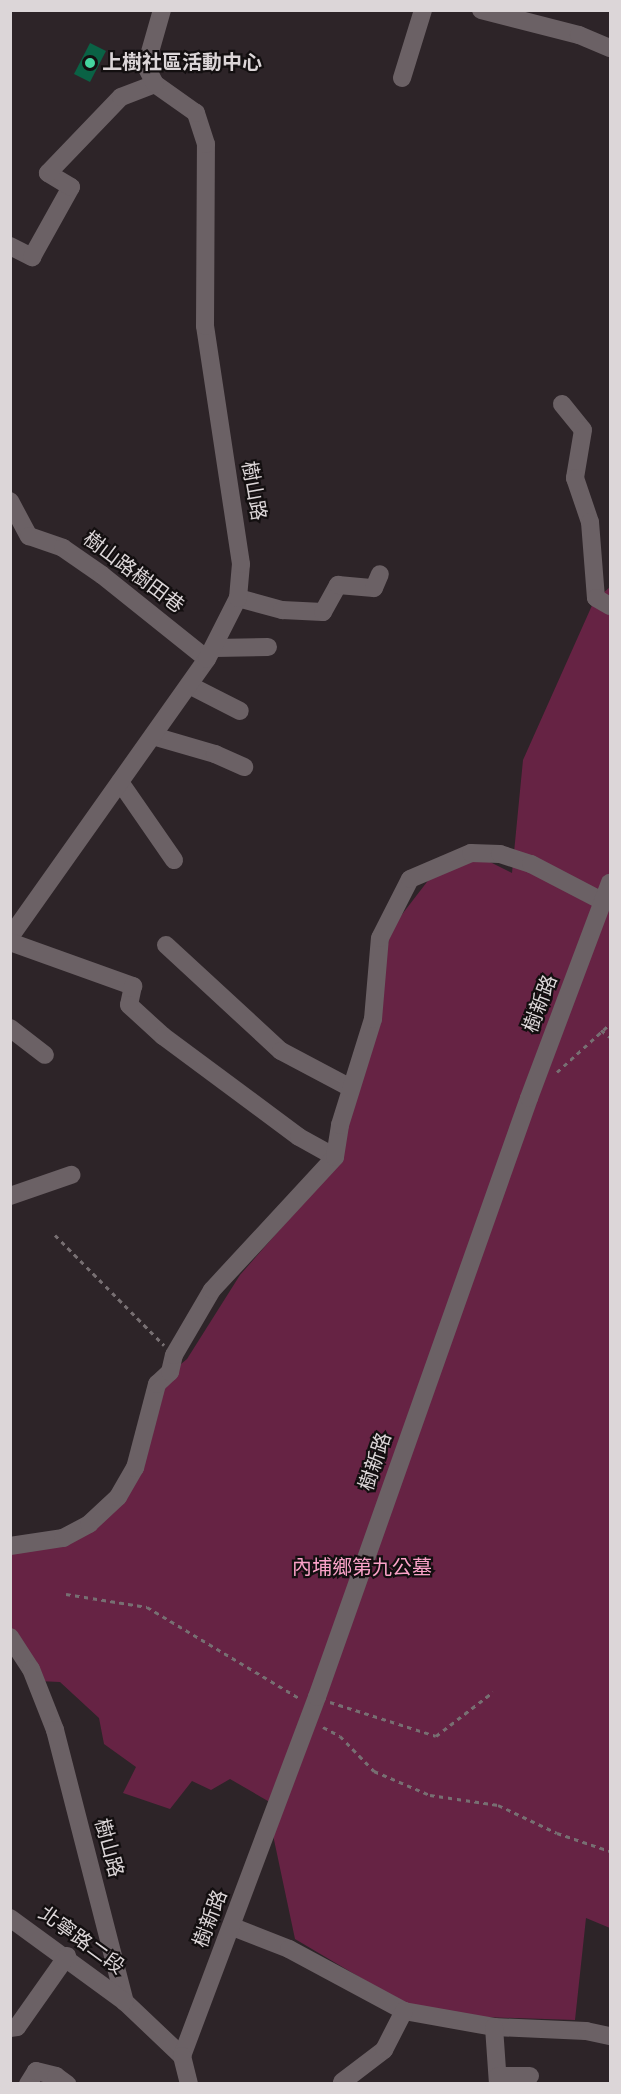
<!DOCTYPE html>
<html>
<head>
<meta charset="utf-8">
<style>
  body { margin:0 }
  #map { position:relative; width:621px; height:2094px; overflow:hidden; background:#2d2428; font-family:"Varela Round","Noto Sans TC",sans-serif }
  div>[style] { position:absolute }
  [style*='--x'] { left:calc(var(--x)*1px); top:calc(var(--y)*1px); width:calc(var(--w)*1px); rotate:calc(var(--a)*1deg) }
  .green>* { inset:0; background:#662344 }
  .building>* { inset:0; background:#0a6245 }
  .path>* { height:3px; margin-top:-1.5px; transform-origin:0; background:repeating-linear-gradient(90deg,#776f72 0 4.5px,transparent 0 9px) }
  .minor>* { height:18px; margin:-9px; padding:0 9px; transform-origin:9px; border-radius:9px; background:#6b6165 }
  .dots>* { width:16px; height:16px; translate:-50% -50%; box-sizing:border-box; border:3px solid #130f10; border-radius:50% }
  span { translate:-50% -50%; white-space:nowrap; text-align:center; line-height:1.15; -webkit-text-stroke:4.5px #130f10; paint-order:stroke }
  .poi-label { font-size:20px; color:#dcd6d8; font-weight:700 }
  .left { translate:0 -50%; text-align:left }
  .street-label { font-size:20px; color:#dcd6d8 }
  .park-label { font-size:20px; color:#faa2c8 }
  .frame { position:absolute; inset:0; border:12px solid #dcd6d8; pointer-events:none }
</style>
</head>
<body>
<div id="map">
  <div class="green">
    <i style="clip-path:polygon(610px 587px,610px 1928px,586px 1918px,575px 2020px,482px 2017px,405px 2004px,295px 1939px,273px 1835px,280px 1808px,230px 1779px,211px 1790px,192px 1781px,170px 1809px,123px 1793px,136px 1767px,104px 1744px,99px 1718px,60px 1682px,38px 1681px,11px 1631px,10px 1552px,55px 1543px,117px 1494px,169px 1374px,187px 1359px,240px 1275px,340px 1161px,383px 980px,390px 930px,430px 878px,482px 858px,512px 873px,523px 760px,594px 601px)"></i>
  </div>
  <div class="building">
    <i style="clip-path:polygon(90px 43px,106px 51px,90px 82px,74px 74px)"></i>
  </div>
  <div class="path">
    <i style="--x:601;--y:1030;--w:11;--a:38"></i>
    <i style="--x:557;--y:1072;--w:72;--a:-42.2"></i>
    <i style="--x:55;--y:1235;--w:155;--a:45.3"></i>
    <i style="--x:66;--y:1594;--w:82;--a:9.1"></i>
    <i style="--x:147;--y:1607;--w:179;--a:30.9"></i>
    <i style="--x:330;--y:1702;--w:111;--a:17.8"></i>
    <i style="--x:436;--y:1736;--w:72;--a:-37.7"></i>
    <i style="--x:323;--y:1727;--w:19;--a:28"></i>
    <i style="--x:340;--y:1736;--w:49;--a:45.8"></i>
    <i style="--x:374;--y:1771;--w:61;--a:23.2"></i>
    <i style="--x:430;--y:1795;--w:69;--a:8.4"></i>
    <i style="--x:498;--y:1805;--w:65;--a:25.4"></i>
    <i style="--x:557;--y:1833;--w:56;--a:18.8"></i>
  </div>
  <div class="minor">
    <i style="--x:481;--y:10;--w:101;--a:14.3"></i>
    <i style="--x:579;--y:35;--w:34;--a:23"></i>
    <i style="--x:402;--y:78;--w:71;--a:-72.8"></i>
    <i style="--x:10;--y:246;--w:25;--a:27"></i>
    <i style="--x:32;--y:257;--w:80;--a:-60.9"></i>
    <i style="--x:71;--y:187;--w:27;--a:-149"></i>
    <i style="--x:48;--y:173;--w:105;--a:-46.2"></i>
    <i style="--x:121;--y:97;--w:36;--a:-21"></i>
    <i style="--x:562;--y:404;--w:33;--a:51"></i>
    <i style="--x:583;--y:430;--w:49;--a:99.5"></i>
    <i style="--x:575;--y:478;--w:46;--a:71.2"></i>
    <i style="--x:590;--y:522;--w:76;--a:85.5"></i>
    <i style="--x:596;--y:598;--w:16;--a:30"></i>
    <i style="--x:10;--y:501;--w:40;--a:62"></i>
    <i style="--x:29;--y:536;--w:36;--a:19"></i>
    <i style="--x:63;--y:548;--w:47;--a:34.7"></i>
    <i style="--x:102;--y:575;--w:134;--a:38.7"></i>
    <i style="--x:238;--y:598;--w:46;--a:15.3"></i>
    <i style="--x:282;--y:610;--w:41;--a:2.8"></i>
    <i style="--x:323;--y:612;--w:31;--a:-61"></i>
    <i style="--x:338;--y:585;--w:36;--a:5"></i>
    <i style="--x:374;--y:588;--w:15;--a:-67"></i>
    <i style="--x:215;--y:648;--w:53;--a:-1.1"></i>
    <i style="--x:189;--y:685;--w:57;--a:27"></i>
    <i style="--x:153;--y:736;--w:65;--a:16.2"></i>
    <i style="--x:215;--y:754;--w:32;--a:24"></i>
    <i style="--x:120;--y:782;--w:95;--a:55.3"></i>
    <i style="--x:10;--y:937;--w:341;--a:-54.7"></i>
    <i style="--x:207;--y:659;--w:68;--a:-63.1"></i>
    <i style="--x:238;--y:598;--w:34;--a:-85"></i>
    <i style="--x:241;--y:564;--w:241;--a:-98.6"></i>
    <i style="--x:205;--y:326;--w:182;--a:-89.7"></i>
    <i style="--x:206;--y:144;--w:33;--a:-108"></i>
    <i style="--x:196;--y:113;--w:50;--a:-144.7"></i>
    <i style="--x:155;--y:84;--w:20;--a:-117"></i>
    <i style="--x:146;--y:66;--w:58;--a:-74.1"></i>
    <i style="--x:10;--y:942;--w:131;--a:19.7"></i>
    <i style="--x:133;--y:986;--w:19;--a:102"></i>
    <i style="--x:129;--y:1005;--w:46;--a:42.4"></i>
    <i style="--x:163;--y:1036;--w:169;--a:36.6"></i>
    <i style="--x:299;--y:1137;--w:41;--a:29.1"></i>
    <i style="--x:166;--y:945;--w:156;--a:42.7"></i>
    <i style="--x:281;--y:1051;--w:79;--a:27.9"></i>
    <i style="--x:10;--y:1028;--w:44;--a:37.6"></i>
    <i style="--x:10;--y:1196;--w:65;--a:-19"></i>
    <i style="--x:10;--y:1546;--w:54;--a:-8.6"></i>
    <i style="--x:63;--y:1538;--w:30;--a:-28"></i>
    <i style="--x:89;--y:1524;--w:40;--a:-43"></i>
    <i style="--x:118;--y:1497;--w:34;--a:-60"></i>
    <i style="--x:135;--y:1468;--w:87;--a:-75.3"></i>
    <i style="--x:157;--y:1384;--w:18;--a:-43"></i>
    <i style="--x:170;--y:1372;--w:17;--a:-77"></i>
    <i style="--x:174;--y:1355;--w:75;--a:-59.7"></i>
    <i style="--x:212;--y:1290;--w:181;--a:-47.2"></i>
    <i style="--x:335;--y:1157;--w:32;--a:-81"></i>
    <i style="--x:340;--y:1125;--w:111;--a:-72.7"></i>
    <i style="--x:373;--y:1019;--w:81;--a:-85.1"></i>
    <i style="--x:380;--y:938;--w:66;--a:-63"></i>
    <i style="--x:410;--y:879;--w:66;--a:-23.1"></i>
    <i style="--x:471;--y:853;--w:29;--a:2"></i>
    <i style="--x:500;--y:854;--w:33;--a:18"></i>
    <i style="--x:531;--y:864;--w:82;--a:27.5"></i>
    <i style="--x:10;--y:1637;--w:38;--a:57"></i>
    <i style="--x:31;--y:1669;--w:66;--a:68.5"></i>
    <i style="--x:55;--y:1730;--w:281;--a:75.6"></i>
    <i style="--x:125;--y:2002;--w:79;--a:43.5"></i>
    <i style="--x:10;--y:1918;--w:142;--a:36.1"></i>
    <i style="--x:233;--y:1927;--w:60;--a:21.4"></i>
    <i style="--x:289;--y:1949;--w:131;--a:28.3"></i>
    <i style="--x:404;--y:2011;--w:91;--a:10.1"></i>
    <i style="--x:494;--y:2027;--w:92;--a:2.5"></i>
    <i style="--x:586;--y:2031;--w:25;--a:12"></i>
    <i style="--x:494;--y:2027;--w:57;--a:86"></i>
    <i style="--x:10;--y:2028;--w:7;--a:-8"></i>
    <i style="--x:17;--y:2027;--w:87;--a:-54.8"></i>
    <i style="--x:182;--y:2056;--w:384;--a:-69.4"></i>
    <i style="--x:317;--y:1697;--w:635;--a:-70.51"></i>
    <i style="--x:529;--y:1098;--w:230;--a:-69.4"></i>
    <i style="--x:182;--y:2056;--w:29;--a:76"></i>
    <i style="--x:498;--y:2076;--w:32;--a:0"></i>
    <i style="--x:342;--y:2082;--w:53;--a:-37.3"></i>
    <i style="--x:384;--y:2050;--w:44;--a:-62.9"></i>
    <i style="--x:28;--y:2084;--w:15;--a:-58"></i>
    <i style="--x:36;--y:2071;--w:21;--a:14"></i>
    <i style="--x:56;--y:2076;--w:14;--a:36"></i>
  </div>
  <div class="dots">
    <i style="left:90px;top:63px;background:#45d49f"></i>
  </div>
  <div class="poi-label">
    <span class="left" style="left:102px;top:63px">上樹社區活動中心</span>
  </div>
  <div class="street-label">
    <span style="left:253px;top:491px;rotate:80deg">樹山路</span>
    <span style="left:133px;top:573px;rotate:37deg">樹山路樹田巷</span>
    <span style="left:541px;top:1004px;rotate:-69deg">樹新路</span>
    <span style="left:376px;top:1462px;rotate:-71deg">樹新路</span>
    <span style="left:108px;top:1848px;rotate:75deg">樹山路</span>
    <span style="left:211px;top:1919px;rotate:-69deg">樹新路</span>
    <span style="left:81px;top:1941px;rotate:36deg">北寧路二段</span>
  </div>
  <div class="park-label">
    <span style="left:362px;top:1568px">內埔鄉第九公墓</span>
  </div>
  <div class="frame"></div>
</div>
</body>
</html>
